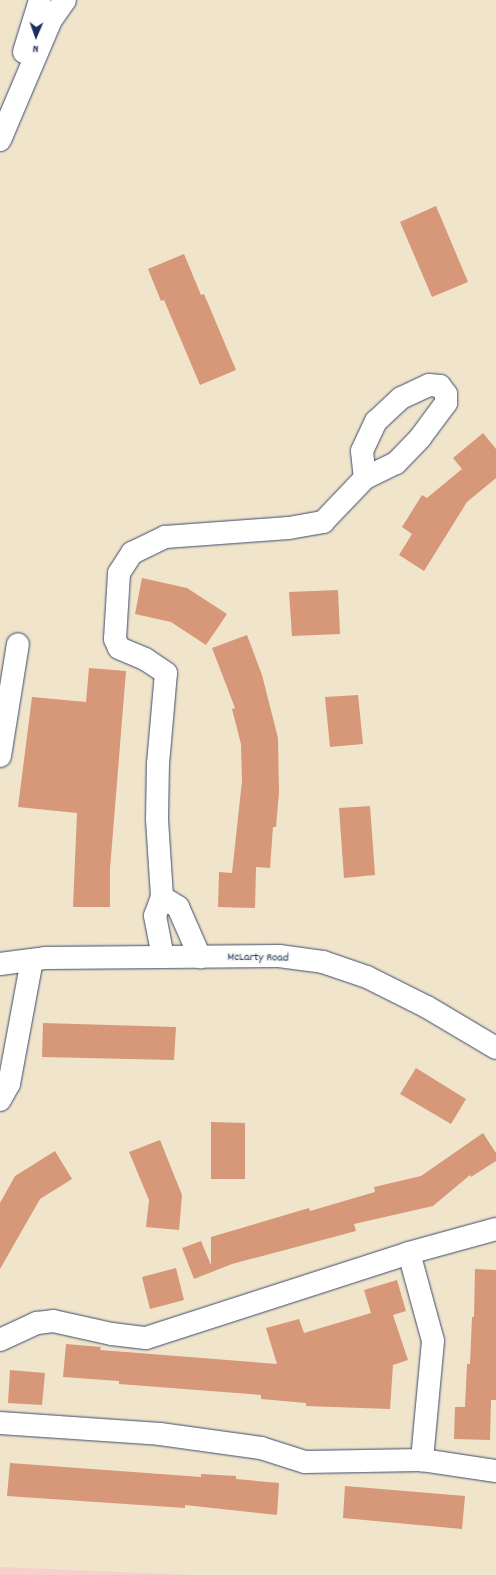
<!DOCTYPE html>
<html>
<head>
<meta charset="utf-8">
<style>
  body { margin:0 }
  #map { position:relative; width:496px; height:1575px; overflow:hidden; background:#f0e4ca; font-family:Dekko,sans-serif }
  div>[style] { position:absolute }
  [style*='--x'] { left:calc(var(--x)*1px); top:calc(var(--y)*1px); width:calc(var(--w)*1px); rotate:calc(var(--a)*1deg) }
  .built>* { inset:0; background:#f7d0cd }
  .building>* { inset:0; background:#d79779 }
  .roads { filter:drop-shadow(0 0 1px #3b4a6e) drop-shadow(0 0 1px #3b4a6e) }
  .minor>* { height:22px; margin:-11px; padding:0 11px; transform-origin:11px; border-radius:11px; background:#fff }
  .highway>* { height:22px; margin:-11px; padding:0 11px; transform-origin:11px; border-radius:11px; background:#fff }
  span { translate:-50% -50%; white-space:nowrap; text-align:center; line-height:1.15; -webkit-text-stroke:3.5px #f6f6f2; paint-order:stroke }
  .street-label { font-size:12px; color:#1b2f5e }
  .north { position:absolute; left:16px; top:16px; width:40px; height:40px; -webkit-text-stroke:3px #f6f6f2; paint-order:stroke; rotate:182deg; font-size:11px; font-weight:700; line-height:16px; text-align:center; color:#1b2f5e }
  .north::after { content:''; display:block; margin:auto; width:14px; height:18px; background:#1b2f5e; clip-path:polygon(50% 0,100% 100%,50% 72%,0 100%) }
</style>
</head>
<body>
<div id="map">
  <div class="built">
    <i style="clip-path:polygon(0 1567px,192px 1575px,0 1575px)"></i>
  </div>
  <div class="building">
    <i style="clip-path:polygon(436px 206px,468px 282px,432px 297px,400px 222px)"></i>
    <i style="clip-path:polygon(184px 254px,201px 295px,204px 294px,236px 370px,200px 385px,164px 300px,161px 301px,148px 269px)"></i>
    <i style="clip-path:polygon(483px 433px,496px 449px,496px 478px,467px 502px,424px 571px,399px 555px,412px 534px,402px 527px,422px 495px,427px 498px,462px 469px,453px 458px)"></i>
    <i style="clip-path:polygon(142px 578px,187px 588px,227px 614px,206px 645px,171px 622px,135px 614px)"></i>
    <i style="clip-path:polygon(338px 590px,340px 634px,292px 636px,289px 592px)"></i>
    <i style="clip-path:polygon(247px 635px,262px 675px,278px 738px,279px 792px,276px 827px,273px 827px,270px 868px,256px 867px,255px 908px,218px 907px,219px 872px,232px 873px,242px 781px,241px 744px,232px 709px,235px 708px,212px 648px)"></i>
    <i style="clip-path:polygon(89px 668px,126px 671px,110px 869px,110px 907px,73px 907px,77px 813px,18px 807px,32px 697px,86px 702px)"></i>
    <i style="clip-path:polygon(358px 695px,363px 744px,330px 747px,325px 697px)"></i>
    <i style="clip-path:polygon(370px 806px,375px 875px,344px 878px,339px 808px)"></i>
    <i style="clip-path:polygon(43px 1023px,176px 1027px,174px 1060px,42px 1057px)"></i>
    <i style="clip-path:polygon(416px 1068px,466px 1099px,451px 1124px,400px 1094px)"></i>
    <i style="clip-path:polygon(211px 1122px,245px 1123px,245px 1179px,211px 1179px)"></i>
    <i style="clip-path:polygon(483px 1133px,496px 1153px,496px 1161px,471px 1177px,470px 1175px,433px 1206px,354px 1224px,356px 1231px,232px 1264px,194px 1279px,182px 1248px,201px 1241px,211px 1265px,211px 1237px,309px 1208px,310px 1211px,375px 1192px,374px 1187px,421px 1176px)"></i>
    <i style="clip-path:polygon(160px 1140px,182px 1195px,179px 1230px,146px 1227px,149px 1200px,129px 1152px)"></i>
    <i style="clip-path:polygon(55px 1151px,72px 1179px,40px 1199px,0 1269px,0 1203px,15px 1176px)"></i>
    <i style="clip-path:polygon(176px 1268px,184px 1300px,150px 1309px,142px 1277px)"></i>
    <i style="clip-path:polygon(475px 1269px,496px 1270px,496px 1400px,491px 1400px,490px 1440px,454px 1439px,455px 1407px,465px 1407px,467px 1364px,470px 1364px,472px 1317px,474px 1317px)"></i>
    <i style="clip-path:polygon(397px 1280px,406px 1311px,393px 1315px,408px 1360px,393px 1365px,390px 1409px,306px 1406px,306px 1403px,261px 1399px,261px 1395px,119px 1384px,119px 1381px,63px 1377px,66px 1344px,101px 1347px,100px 1350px,277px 1364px,266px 1328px,299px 1319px,304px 1333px,371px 1313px,364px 1290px)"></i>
    <i style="clip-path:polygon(10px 1370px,45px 1373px,42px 1405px,8px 1403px)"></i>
    <i style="clip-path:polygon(10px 1463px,201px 1477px,201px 1474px,236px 1476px,236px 1479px,279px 1483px,277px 1515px,185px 1505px,185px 1508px,7px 1496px)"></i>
    <i style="clip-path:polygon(345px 1486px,465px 1496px,462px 1529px,343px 1518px)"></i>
  </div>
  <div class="roads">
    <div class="minor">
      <i style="--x:0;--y:756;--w:113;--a:-80.9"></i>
      <i style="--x:162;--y:897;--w:19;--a:32"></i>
      <i style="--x:178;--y:907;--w:55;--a:66.3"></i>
      <i style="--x:163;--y:957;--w:42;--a:-101"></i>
      <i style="--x:155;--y:916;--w:20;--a:-70"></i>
      <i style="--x:162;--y:897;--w:78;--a:-93.7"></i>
      <i style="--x:157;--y:819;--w:55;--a:-89"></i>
      <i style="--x:158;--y:764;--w:91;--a:-85"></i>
      <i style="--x:166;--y:673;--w:25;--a:-146"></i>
      <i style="--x:145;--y:659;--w:28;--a:-157"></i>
      <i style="--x:119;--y:648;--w:10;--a:-114"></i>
      <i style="--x:115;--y:639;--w:66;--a:-86.5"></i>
      <i style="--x:119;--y:573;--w:24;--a:-57"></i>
      <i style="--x:132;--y:553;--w:37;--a:-26"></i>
      <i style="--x:165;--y:537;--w:124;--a:-4.2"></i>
      <i style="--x:289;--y:528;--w:35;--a:-10"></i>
      <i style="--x:323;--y:522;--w:61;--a:-46.3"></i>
      <i style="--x:365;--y:478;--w:34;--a:-26"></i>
      <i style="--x:396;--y:463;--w:35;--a:-46"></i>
      <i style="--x:420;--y:438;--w:44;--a:-53.4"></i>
      <i style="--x:446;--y:403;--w:9;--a:-90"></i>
      <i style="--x:446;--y:394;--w:10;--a:-127"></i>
      <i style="--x:440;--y:386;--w:11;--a:-175"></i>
      <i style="--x:429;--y:385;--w:31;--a:155"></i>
      <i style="--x:401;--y:398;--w:34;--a:137"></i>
      <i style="--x:376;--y:421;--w:33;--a:115"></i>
      <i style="--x:362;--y:451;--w:27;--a:84"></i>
      <i style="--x:0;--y:964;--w:45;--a:-7.6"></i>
      <i style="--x:45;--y:958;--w:234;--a:-0.5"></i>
      <i style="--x:279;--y:956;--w:44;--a:7.8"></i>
      <i style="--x:323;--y:962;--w:46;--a:18.8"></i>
      <i style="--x:367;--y:977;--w:67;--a:26.6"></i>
      <i style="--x:427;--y:1007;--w:80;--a:30.7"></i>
      <i style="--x:0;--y:1100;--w:18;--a:-61"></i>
      <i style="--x:9;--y:1084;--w:126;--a:-79.5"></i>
      <i style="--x:409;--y:1253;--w:91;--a:74.7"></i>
      <i style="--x:433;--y:1341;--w:120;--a:95.3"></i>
      <i style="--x:0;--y:1340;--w:41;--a:-24.7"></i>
      <i style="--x:37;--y:1323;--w:16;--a:-7"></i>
      <i style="--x:53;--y:1321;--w:60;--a:12.4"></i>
      <i style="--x:112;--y:1334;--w:34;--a:7"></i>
      <i style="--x:146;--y:1338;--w:276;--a:-17.9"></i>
      <i style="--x:409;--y:1253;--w:90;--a:-15.4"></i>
      <i style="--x:0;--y:1423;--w:160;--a:3.9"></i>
      <i style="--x:160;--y:1434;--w:102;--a:7.9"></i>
      <i style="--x:261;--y:1448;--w:46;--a:17.7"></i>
      <i style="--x:305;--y:1462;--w:117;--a:-1"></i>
      <i style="--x:422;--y:1460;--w:75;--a:8.5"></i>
    </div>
    <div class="highway">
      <i style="--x:24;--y:52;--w:54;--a:-72.9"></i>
      <i style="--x:0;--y:140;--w:130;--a:-67"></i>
      <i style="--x:51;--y:20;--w:24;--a:-55"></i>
    </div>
  </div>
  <div class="street-label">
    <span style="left:258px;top:958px;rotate:1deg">McLarty Road</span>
  </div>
  <div class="north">N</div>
</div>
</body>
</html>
